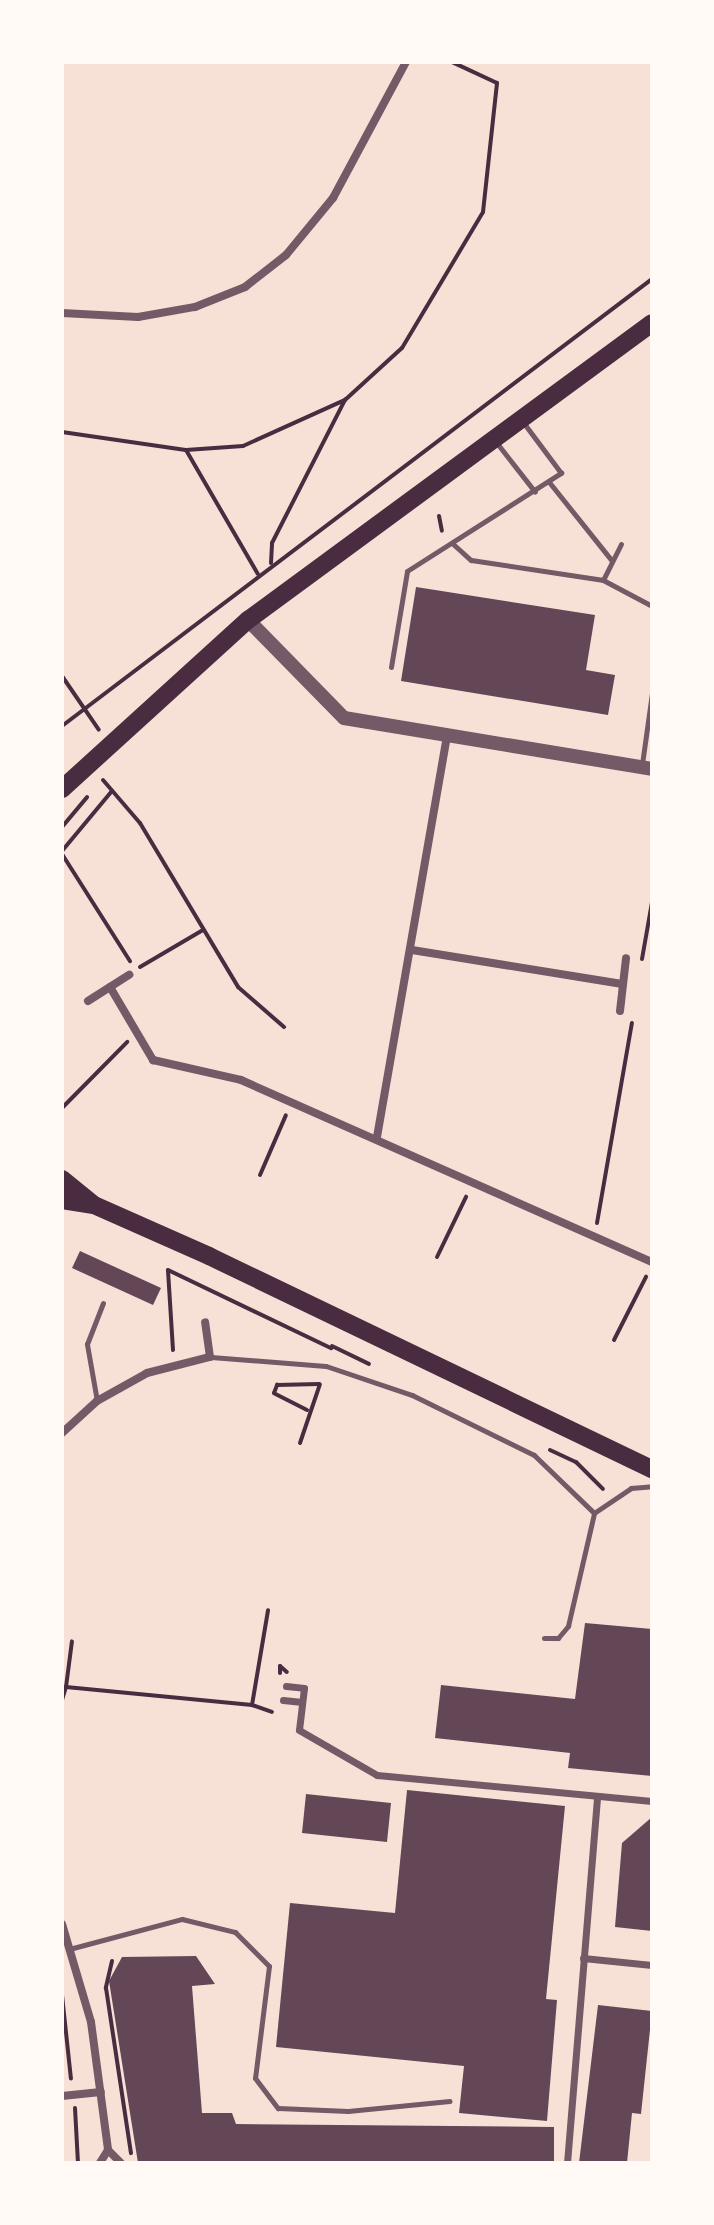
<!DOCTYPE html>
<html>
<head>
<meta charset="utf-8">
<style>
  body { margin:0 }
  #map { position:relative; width:714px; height:2225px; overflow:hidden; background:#f7e1d7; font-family:"Varela Round",sans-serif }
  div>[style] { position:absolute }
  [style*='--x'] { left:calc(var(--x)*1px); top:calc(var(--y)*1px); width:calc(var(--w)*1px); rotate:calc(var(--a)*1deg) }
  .building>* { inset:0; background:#644757 }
  .path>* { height:4px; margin:-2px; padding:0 2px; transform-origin:2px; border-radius:2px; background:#4a2c40 }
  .service>* { height:5px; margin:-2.5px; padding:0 2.5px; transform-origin:2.5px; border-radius:2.5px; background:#755966 }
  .pedestrian>* { height:7px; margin:-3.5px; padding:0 3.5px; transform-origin:3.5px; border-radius:3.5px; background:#755966 }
  .minor>* { height:8px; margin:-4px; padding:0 4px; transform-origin:4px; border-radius:4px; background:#755966 }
  .tertiary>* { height:14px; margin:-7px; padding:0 7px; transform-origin:7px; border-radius:7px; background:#755966 }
  .primary>* { height:18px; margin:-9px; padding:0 9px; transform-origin:9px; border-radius:9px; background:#4a2c40 }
  .trunk>* { height:18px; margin:-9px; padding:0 9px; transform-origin:9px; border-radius:9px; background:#4a2c40 }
  span { translate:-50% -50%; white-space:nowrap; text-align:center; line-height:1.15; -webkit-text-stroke:8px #fffaf5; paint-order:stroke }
  .frame { position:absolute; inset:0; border:64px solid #fffaf5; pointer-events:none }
</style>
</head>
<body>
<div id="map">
  <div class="building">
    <i style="clip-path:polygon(416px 587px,595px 615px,586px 670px,615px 675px,608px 715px,401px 681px)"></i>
    <i style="clip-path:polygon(80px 1251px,161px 1288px,153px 1305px,72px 1268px)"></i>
    <i style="clip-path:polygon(585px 1623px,652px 1629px,652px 1776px,568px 1768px,570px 1753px,435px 1738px,441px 1685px,575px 1699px)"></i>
    <i style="clip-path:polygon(407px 1790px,565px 1806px,546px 1999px,557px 2000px,547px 2121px,459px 2113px,464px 2066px,276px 2047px,290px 1903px,395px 1913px)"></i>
    <i style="clip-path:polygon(306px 1794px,391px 1803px,387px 1842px,302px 1833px)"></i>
    <i style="clip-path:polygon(652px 1817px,652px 1931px,615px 1927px,622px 1843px)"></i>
    <i style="clip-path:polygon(196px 1956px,215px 1984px,192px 1986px,202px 2113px,232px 2113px,236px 2124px,554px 2127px,554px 2163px,138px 2163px,109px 1981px,122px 1957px)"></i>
    <i style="clip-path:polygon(598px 2005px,652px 2011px,641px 2114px,632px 2113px,627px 2163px,579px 2163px)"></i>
  </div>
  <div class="path">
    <i style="--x:62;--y:432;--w:125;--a:8.3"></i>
    <i style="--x:186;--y:450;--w:57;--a:-4"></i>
    <i style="--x:243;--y:446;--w:112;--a:-24.3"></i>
    <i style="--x:345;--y:400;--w:77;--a:-42.4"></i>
    <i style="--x:402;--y:348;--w:158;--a:-59.2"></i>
    <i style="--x:483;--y:212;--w:130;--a:-83.8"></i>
    <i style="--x:497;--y:83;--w:50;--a:-155"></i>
    <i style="--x:186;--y:450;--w:143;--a:59.9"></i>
    <i style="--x:439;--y:516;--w:15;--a:79"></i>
    <i style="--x:271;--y:563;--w:20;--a:-87"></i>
    <i style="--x:272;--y:543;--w:161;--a:-63"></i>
    <i style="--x:62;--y:676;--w:65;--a:55.6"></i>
    <i style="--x:62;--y:726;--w:740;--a:-37.15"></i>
    <i style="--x:103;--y:780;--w:57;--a:49.3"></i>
    <i style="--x:140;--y:823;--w:191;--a:59.1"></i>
    <i style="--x:238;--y:987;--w:61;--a:41"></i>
    <i style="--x:62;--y:827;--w:39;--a:-50"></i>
    <i style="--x:62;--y:851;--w:78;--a:-50.2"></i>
    <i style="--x:62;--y:854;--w:127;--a:57.6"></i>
    <i style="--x:642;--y:959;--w:58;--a:-80"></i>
    <i style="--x:140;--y:967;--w:73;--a:-30.4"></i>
    <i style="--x:62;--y:1108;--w:93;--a:-45.4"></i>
    <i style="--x:260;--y:1175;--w:65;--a:-66.6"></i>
    <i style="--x:597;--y:1223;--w:203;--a:-80.1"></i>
    <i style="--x:437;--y:1257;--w:67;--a:-64.2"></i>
    <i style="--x:614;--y:1340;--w:71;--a:-63.1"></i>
    <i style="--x:332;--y:1346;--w:41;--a:25.9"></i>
    <i style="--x:173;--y:1350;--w:80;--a:-93.6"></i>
    <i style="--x:168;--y:1270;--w:181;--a:25.6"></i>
    <i style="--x:307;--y:1410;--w:37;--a:-153"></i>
    <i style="--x:274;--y:1393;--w:9;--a:-69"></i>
    <i style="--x:277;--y:1385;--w:42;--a:-1.4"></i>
    <i style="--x:300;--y:1443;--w:62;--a:-71.3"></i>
    <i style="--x:550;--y:1450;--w:29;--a:25"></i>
    <i style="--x:576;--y:1462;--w:38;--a:45"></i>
    <i style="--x:280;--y:1673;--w:7;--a:-90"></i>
    <i style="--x:280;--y:1666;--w:9;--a:41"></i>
    <i style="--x:66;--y:1687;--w:46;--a:-82.6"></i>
    <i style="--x:62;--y:1700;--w:14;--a:-73"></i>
    <i style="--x:66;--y:1687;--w:187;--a:5.5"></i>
    <i style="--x:252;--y:1705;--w:96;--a:-80.4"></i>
    <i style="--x:252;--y:1705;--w:21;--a:19"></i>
    <i style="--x:112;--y:1961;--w:28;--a:103"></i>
    <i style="--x:106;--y:1988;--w:167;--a:81.4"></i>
    <i style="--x:62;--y:1995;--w:84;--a:83.9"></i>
    <i style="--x:75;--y:2108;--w:55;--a:86.9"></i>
  </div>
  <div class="service">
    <i style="--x:496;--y:442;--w:63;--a:52"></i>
    <i style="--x:549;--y:482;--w:101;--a:51.4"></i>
    <i style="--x:453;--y:544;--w:24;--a:42"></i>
    <i style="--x:471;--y:560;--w:134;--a:8.6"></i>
    <i style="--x:621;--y:544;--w:40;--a:116.6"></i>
    <i style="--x:603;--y:580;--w:55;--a:28"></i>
    <i style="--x:391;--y:667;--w:97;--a:-80.5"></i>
    <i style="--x:407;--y:571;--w:183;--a:-32.5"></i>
    <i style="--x:561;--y:473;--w:64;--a:-126.7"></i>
    <i style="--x:642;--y:764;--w:72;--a:-82"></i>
    <i style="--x:211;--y:1357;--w:115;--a:4.5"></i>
    <i style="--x:326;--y:1366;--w:91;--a:18.6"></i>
    <i style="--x:412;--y:1395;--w:136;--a:26.2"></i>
    <i style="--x:534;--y:1455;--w:83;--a:44"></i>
    <i style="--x:97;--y:1401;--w:58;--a:-100"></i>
    <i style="--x:87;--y:1344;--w:44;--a:-68.7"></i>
    <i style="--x:544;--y:1638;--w:14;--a:0"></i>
    <i style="--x:558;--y:1638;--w:16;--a:-50"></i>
    <i style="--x:568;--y:1626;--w:116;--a:-77"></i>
    <i style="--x:594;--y:1513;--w:45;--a:-34"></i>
    <i style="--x:631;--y:1488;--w:21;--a:-5"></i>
    <i style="--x:73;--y:1948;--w:113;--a:-14.9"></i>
    <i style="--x:182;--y:1919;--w:55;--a:13.8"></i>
    <i style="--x:235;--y:1932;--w:48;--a:45"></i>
    <i style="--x:269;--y:1966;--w:113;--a:97.1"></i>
    <i style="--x:255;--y:2078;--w:38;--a:53"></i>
    <i style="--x:278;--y:2108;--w:70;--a:2.5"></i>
    <i style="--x:348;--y:2111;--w:102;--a:-5.6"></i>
  </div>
  <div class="pedestrian">
    <i style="--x:286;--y:1686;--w:18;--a:6"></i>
    <i style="--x:304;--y:1688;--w:42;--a:96.8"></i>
    <i style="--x:299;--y:1730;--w:90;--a:30"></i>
    <i style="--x:377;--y:1775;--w:276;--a:5.4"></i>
    <i style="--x:283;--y:1700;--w:19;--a:6"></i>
    <i style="--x:583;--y:1958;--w:69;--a:5.8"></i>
    <i style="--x:567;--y:2163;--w:368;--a:-85.3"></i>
  </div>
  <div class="minor">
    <i style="--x:62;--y:313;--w:76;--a:3"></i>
    <i style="--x:138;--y:317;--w:58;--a:-10"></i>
    <i style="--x:195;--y:307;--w:54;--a:-21.8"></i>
    <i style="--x:245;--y:287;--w:52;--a:-38"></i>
    <i style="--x:286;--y:255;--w:74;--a:-50.5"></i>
    <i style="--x:333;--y:198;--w:154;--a:-61.8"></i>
    <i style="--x:412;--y:950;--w:213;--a:9.2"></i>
    <i style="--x:110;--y:987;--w:85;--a:59.5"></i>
    <i style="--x:153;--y:1060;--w:90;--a:12.8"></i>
    <i style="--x:241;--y:1080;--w:449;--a:23.9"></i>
    <i style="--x:88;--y:1001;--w:49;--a:-32.4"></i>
    <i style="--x:620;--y:1011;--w:53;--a:-83.5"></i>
    <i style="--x:377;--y:1137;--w:406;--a:-80.1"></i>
    <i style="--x:62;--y:1433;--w:47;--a:-42.4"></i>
    <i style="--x:97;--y:1401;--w:57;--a:-29.2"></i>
    <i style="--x:147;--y:1373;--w:65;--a:-14.3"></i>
    <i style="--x:210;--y:1357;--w:35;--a:-98"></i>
    <i style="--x:62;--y:1924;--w:102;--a:73.5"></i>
    <i style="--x:91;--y:2022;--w:129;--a:82.4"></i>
    <i style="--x:108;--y:2150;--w:15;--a:122"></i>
    <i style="--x:62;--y:2096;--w:39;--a:-6"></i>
    <i style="--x:108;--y:2150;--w:18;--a:45"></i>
  </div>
  <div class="tertiary">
    <i style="--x:248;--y:620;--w:137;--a:45.6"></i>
    <i style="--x:344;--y:718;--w:312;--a:9.4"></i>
  </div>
  <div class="primary">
    <i style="--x:62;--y:789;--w:251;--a:-42.3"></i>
    <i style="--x:248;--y:620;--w:501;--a:-36.32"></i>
  </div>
  <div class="trunk">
    <i style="--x:62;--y:1179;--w:38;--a:39"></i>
    <i style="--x:62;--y:1200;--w:32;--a:9"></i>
    <i style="--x:94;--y:1205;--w:126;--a:23.9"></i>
    <i style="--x:209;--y:1256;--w:492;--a:25.7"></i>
  </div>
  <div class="frame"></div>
</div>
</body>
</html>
